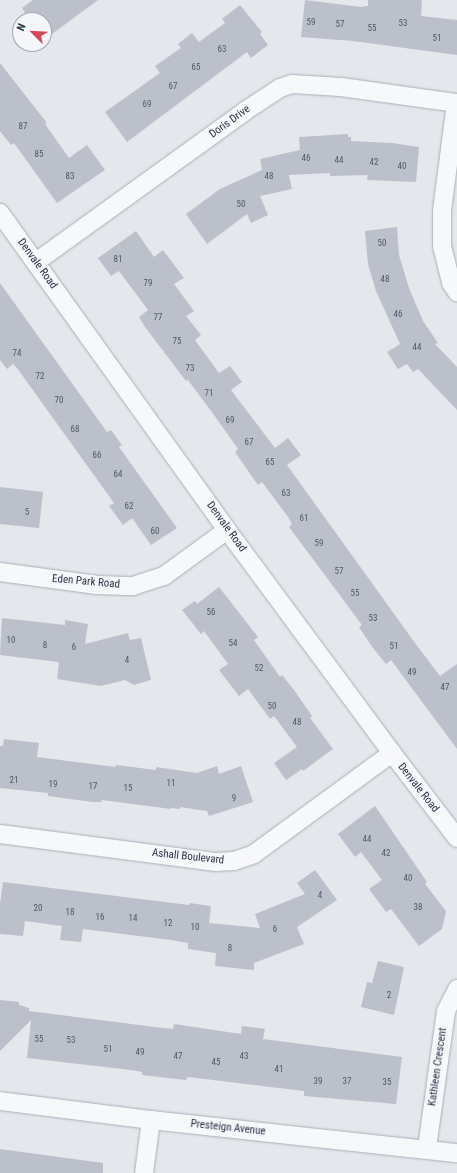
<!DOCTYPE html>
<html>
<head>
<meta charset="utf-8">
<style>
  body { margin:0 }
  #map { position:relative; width:457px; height:1173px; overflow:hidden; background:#e4e7ec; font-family:"Roboto Condensed",sans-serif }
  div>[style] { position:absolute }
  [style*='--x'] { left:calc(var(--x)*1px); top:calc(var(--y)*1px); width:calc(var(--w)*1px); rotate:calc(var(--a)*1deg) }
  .building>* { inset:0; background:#bbc0ca }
  .roads { filter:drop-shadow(0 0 1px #a9aeb7) drop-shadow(0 0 1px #a9aeb7) }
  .minor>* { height:18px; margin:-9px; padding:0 9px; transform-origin:9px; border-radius:9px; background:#f7f8fa }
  span { translate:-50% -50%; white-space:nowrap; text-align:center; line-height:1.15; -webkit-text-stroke:4px #f4f6f9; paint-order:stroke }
  .number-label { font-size:9px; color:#4f5766 }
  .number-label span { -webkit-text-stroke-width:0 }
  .street-label { font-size:11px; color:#2b3445 }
  .north { position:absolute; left:12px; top:12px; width:40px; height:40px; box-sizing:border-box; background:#f4f6f9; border:1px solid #a4a8b1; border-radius:50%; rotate:294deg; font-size:11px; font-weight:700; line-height:16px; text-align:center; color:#2b3445 }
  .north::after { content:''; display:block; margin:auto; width:14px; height:18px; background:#d1495b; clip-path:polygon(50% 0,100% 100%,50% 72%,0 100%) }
</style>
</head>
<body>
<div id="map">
  <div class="building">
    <i style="clip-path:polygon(33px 0,98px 0,44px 40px,44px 20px,30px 20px,22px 8px)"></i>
    <i style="clip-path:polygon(305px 0,361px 7px,368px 6px,368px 0,422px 0,421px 16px,457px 20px,457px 55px,353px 41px,301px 37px)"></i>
    <i style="clip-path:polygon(240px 5px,262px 32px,260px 34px,268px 45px,251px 58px,247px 52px,127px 142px,105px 112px,160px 73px,155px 66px,181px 48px,178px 44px,192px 33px,199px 42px,225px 23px,222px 19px)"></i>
    <i style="clip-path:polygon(0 63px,47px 123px,45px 124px,69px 158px,87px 145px,105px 170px,57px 203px,14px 143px,11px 145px,0 131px)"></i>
    <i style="clip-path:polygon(348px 134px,348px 137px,351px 137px,351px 141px,392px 143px,419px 147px,416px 182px,367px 180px,368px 175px,330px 176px,330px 173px,289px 175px,292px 189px,260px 196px,268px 215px,251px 223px,247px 214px,207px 244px,186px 214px,220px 189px,262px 170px,260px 159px,300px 150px,299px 137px)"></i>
    <i style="clip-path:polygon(397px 227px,399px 255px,409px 288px,423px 321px,438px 343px,435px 344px,457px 367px,457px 410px,418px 369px,413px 372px,407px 364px,398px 369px,387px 352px,400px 344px,376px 291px,368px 264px,365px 231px)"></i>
    <i style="clip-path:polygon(136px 231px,154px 257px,163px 250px,184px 278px,174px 284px,194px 311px,186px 316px,201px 335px,195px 340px,219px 373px,230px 366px,242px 382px,231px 390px,275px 448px,288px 438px,301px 455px,287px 465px,415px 643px,440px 676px,457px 664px,457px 749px,391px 660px,386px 664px,373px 648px,359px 627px,362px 625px,289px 527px,292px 524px,288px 517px,262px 482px,258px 485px,235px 452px,238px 449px,214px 415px,188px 380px,186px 381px,145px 327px,139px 317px,148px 310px,119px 271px,111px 276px,98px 258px)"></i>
    <i style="clip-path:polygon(0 283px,107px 432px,111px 430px,122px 445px,119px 447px,177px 528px,151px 545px,132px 518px,123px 525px,109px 506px,114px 503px,17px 368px,13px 364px,7px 369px,0 360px)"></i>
    <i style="clip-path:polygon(0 487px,43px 492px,39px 528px,0 524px)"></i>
    <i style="clip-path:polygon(219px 587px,258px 637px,254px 640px,280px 677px,282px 675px,294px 690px,312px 716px,310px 718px,333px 749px,303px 771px,302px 769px,286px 780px,274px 763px,297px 747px,274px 716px,270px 719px,248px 689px,239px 696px,219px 670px,228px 664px,204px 631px,201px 634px,182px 610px,195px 601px,197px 604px)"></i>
    <i style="clip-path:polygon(2px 618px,65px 625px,65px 620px,88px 624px,85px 644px,128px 633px,130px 640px,141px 638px,151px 680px,134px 685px,125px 680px,101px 686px,57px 679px,59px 662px,0 655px)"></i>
    <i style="clip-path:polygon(4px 739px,39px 743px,37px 757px,115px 767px,116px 765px,156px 770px,156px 767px,197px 773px,217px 766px,219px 774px,241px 766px,253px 802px,209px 816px,207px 811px,180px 807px,180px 809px,171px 808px,171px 809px,102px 800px,101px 802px,93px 802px,48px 796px,48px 793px,0 788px,0 746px,3px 746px)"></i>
    <i style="clip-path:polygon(375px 806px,427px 882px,425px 884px,446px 911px,442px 929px,419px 946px,391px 909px,386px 912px,369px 889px,382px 880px,361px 852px,355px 857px,338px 834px)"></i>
    <i style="clip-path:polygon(315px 870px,337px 900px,297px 927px,304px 944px,254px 963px,254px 970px,215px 966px,216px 953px,188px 949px,188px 943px,171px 940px,83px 929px,81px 942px,60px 940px,62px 926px,25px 921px,23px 936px,0 934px,0 904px,3px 882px,189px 905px,190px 903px,210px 906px,211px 907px,209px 923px,260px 928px,255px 914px,305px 894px,297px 883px)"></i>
    <i style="clip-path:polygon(378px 961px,404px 967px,394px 1015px,361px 1007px,367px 982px,372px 983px)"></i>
    <i style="clip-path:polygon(0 1000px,19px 1002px,19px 1005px,29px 1008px,29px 1011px,155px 1027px,173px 1029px,174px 1024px,241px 1034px,242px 1026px,265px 1029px,263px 1039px,402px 1057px,396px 1104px,304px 1096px,304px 1091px,188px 1077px,186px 1080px,142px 1075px,142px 1072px,131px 1070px,27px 1058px,31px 1020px,0 1051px)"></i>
    <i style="clip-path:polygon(0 1149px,103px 1163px,103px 1173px,0 1173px)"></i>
  </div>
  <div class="roads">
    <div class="minor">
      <i style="--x:456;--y:103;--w:109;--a:97.4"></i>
      <i style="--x:442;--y:211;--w:35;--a:90"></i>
      <i style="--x:442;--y:246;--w:38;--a:76"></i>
      <i style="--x:451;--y:283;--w:11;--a:56"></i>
      <i style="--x:0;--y:213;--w:390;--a:54.4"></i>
      <i style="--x:227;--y:530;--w:277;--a:53.5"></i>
      <i style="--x:392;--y:753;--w:107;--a:52.6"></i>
      <i style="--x:36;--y:262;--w:258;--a:-35.8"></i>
      <i style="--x:245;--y:111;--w:42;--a:-33.3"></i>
      <i style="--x:280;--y:88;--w:13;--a:-18"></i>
      <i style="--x:292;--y:84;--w:49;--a:3.5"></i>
      <i style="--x:341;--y:87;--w:117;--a:7.9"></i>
      <i style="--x:0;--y:572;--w:98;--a:7.6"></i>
      <i style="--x:97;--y:585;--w:36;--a:2"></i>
      <i style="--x:133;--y:586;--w:33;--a:-18"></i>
      <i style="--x:164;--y:576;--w:78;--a:-36.1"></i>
      <i style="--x:0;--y:834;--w:218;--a:7.4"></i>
      <i style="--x:216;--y:862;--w:18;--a:-3"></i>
      <i style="--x:234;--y:861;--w:21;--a:-19"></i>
      <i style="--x:254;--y:854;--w:171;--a:-36.2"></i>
      <i style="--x:0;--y:1101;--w:152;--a:7.2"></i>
      <i style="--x:151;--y:1120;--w:308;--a:6.2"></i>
      <i style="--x:427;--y:1148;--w:138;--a:-82.1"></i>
      <i style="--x:446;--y:1011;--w:25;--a:-63"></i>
      <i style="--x:144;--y:1173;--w:53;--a:-82.5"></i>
    </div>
  </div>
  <div class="number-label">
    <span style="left:311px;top:22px">59</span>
    <span style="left:403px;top:23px">53</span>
    <span style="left:340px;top:24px">57</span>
    <span style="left:372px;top:28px">55</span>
    <span style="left:437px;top:38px">51</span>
    <span style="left:222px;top:49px">63</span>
    <span style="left:196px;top:67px">65</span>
    <span style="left:173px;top:86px">67</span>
    <span style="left:147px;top:104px">69</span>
    <span style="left:23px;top:126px">87</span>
    <span style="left:39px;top:154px">85</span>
    <span style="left:306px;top:158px">46</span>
    <span style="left:339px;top:160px">44</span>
    <span style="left:374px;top:162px">42</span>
    <span style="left:402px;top:166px">40</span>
    <span style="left:70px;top:176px">83</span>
    <span style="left:269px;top:176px">48</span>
    <span style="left:241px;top:204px">50</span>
    <span style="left:382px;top:243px">50</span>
    <span style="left:118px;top:259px">81</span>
    <span style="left:385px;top:279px">48</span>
    <span style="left:148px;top:283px">79</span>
    <span style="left:398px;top:314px">46</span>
    <span style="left:158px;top:317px">77</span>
    <span style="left:177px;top:341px">75</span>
    <span style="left:417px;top:347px">44</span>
    <span style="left:17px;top:353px">74</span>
    <span style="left:190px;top:368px">73</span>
    <span style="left:40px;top:376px">72</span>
    <span style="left:209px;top:393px">71</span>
    <span style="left:59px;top:400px">70</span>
    <span style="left:230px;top:420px">69</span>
    <span style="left:75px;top:429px">68</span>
    <span style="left:249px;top:442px">67</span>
    <span style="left:97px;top:455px">66</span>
    <span style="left:270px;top:462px">65</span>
    <span style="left:118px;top:474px">64</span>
    <span style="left:286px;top:493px">63</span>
    <span style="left:129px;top:506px">62</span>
    <span style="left:27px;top:512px">5</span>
    <span style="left:304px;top:518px">61</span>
    <span style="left:155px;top:531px">60</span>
    <span style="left:319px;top:543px">59</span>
    <span style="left:339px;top:571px">57</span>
    <span style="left:355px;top:593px">55</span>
    <span style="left:211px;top:612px">56</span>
    <span style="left:373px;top:618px">53</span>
    <span style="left:11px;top:640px">10</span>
    <span style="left:233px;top:643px">54</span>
    <span style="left:45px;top:645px">8</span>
    <span style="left:394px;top:646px">51</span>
    <span style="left:74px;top:647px">6</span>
    <span style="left:127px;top:660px">4</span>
    <span style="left:259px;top:668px">52</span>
    <span style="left:412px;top:672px">49</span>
    <span style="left:445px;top:687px">47</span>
    <span style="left:272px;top:706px">50</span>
    <span style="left:297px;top:722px">48</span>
    <span style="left:14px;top:780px">21</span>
    <span style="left:171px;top:783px">11</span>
    <span style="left:53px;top:784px">19</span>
    <span style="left:93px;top:786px">17</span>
    <span style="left:128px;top:788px">15</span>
    <span style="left:234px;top:798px">9</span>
    <span style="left:367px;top:839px">44</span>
    <span style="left:386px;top:853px">42</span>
    <span style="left:408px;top:878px">40</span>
    <span style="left:320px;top:895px">4</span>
    <span style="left:418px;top:907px">38</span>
    <span style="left:38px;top:908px">20</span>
    <span style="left:70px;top:912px">18</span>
    <span style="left:100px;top:917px">16</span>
    <span style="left:133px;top:918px">14</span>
    <span style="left:168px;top:923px">12</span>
    <span style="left:195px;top:927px">10</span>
    <span style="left:275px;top:929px">6</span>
    <span style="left:230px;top:948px">8</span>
    <span style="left:389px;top:995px">2</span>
    <span style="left:39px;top:1039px">55</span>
    <span style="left:71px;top:1040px">53</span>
    <span style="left:108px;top:1049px">51</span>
    <span style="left:140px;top:1052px">49</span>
    <span style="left:178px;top:1056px">47</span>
    <span style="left:244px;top:1056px">43</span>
    <span style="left:216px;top:1062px">45</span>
    <span style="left:279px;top:1069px">41</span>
    <span style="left:318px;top:1081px">39</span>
    <span style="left:347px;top:1081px">37</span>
    <span style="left:387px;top:1082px">35</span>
  </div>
  <div class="street-label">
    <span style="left:230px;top:122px;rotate:-36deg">Doris Drive</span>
    <span style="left:37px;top:264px;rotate:54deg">Denvale Road</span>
    <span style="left:226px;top:527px;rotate:54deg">Denvale Road</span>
    <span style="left:86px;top:582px;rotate:5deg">Eden Park Road</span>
    <span style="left:418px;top:788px;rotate:52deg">Denvale Road</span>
    <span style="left:188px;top:857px;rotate:6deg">Ashall Boulevard</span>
    <span style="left:438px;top:1067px;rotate:-82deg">Kathleen Crescent</span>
    <span style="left:228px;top:1128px;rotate:6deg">Presteign Avenue</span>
  </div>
  <div class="north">N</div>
</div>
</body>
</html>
